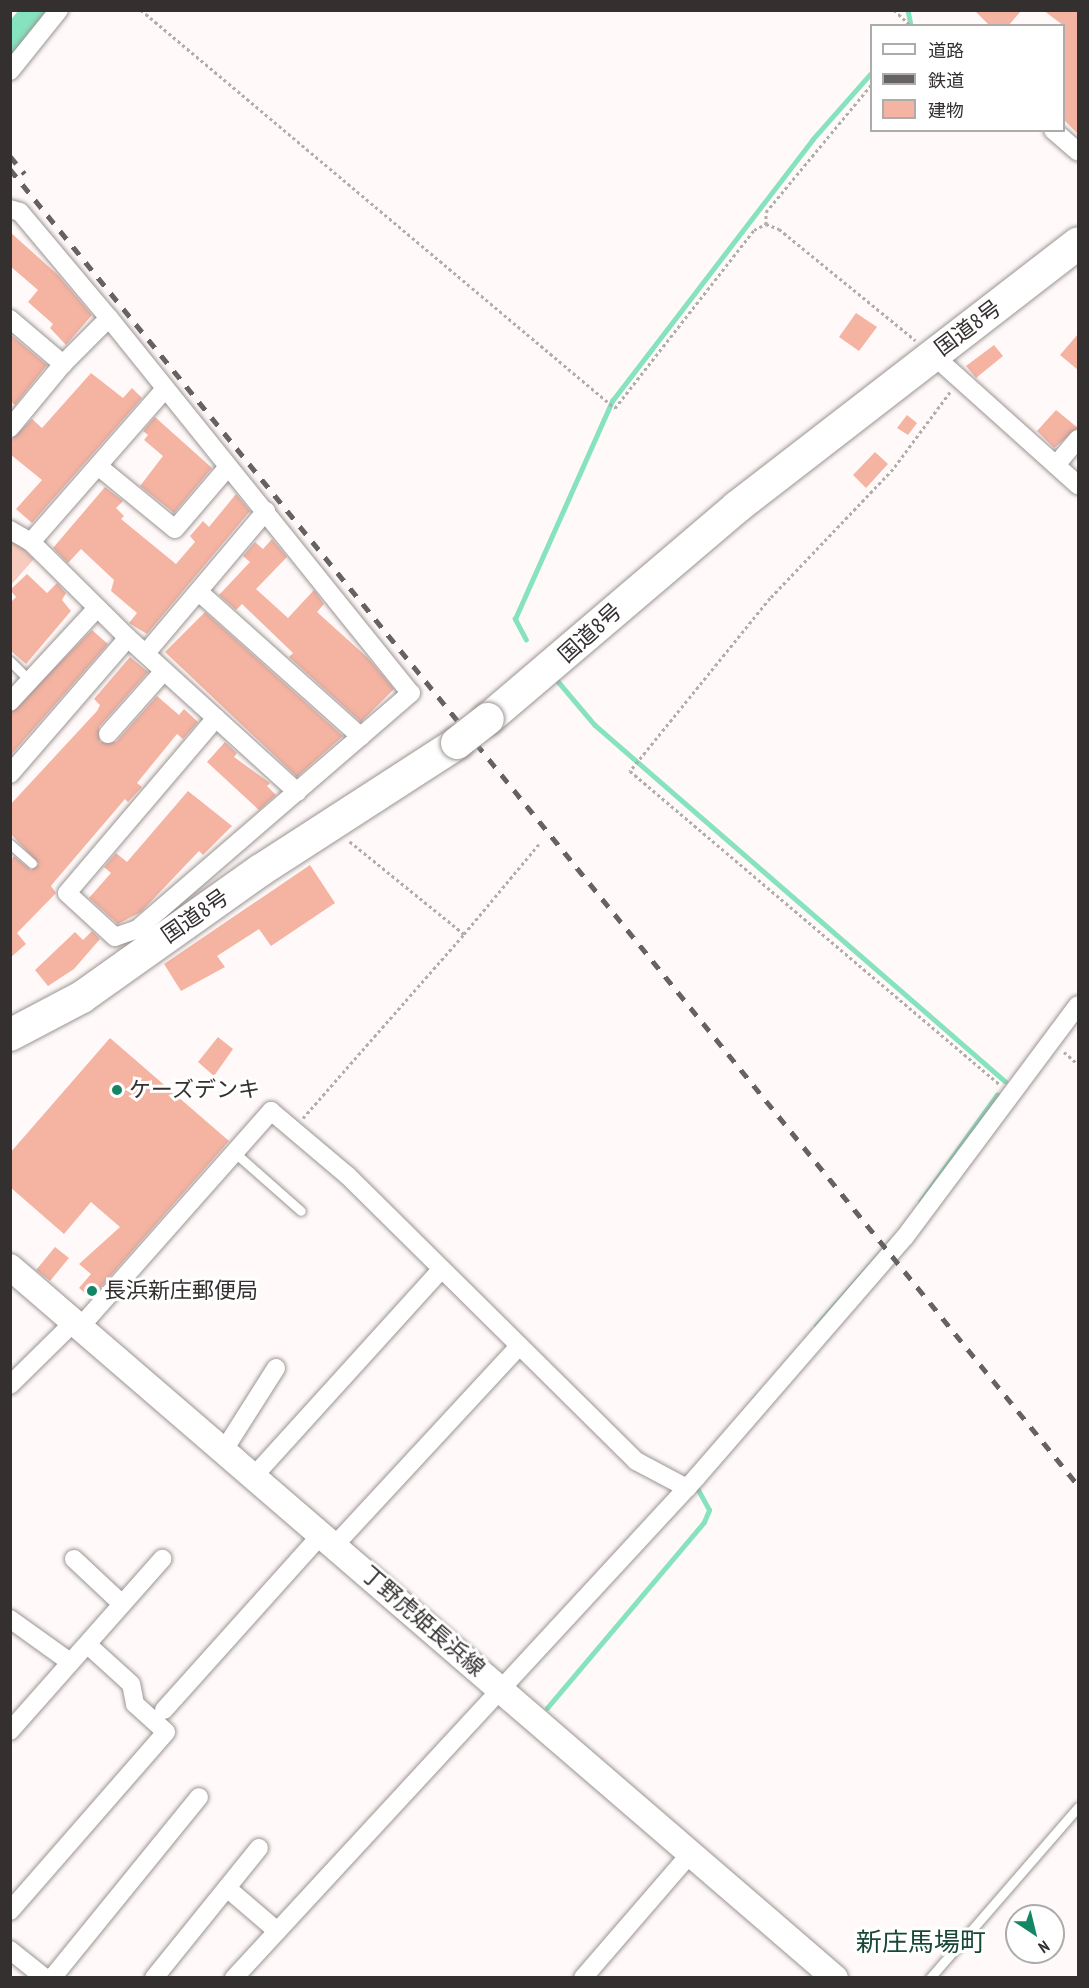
<!DOCTYPE html>
<html>
<head>
<meta charset="utf-8">
<style>
  body { margin:0 }
  #map { position:relative; width:1089px; height:1988px; overflow:hidden; background:#fffaf9; font-family:"PT Sans Narrow","Noto Sans JP",sans-serif }
  div>[style] { position:absolute }
  [style*='--x'] { left:calc(var(--x)*1px); top:calc(var(--y)*1px); width:calc(var(--w)*1px); rotate:calc(var(--a)*1deg) }
  .green>* { inset:0; background:#f8cbbf }
  .stream>* { height:4.5px; margin:-2.25px; padding:0 2.25px; transform-origin:2.25px; border-radius:2.25px; background:#86e2bf }
  .river>* { height:28px; margin:-14px; padding:0 14px; transform-origin:14px; border-radius:14px; background:#86e2bf }
  .building>* { inset:0; background:#f5b3a2 }
  .path>* { height:3px; margin-top:-1.5px; transform-origin:0; background:repeating-linear-gradient(90deg,#b1adac 0 3px,transparent 0 6px) }
  .roads { filter:drop-shadow(0 0 2px #9b9492) drop-shadow(0 0 2px #9b9492) }
  .lane>* { height:9px; margin:-4.5px; padding:0 4.5px; transform-origin:4.5px; border-radius:4.5px; background:#fff }
  .street>* { height:18px; margin:-9px; padding:0 9px; transform-origin:9px; border-radius:9px; background:#fff }
  .secondary>* { height:26px; margin:-13px; padding:0 13px; transform-origin:13px; border-radius:13px; background:#fff }
  .highway>* { height:32px; margin:-16px; padding:0 16px; transform-origin:16px; border-radius:16px; background:#fff }
  .rail>* { height:4.5px; margin-top:-2.25px; transform-origin:0; background:repeating-linear-gradient(90deg,#656261 0 10px,transparent 0 20px) }
  .bridges { filter:drop-shadow(0 0 2px #9b9492) drop-shadow(0 0 2px #9b9492) }
  .highway-bridge>* { height:32px; margin:-16px; padding:0 16px; transform-origin:16px; border-radius:16px; background:#fff }
  .dots>* { width:16px; height:16px; translate:-50% -50%; box-sizing:border-box; border:3px solid #fff; border-radius:50% }
  span { translate:-50% -50%; white-space:nowrap; text-align:center; line-height:1.15; -webkit-text-stroke:6px #fff; paint-order:stroke }
  .street-label { font-size:22px; color:#33302f }
  .poi-label { font-size:22px; color:#33302f }
  .left { translate:0 -50%; text-align:left }
  .quarter-label { font-size:26px; color:#174837 }
  .frame { position:absolute; inset:0; border:12px solid #33302f; pointer-events:none }
  .legend { position:absolute; left:870px; top:24px; width:195px; height:108px; box-sizing:border-box; background:#fff; border:2px solid #adacac; margin:0; padding:8px 10px; list-style:none; font-size:18px; color:#33302f }
  .legend li { display:flex; align-items:center; gap:12px; height:30px }
  .legend b { width:30px; border:2px solid #adacac }
  .north { position:absolute; left:1005px; top:1904px; width:60px; height:60px; box-sizing:border-box; background:#fff; border:2px solid #adacac; border-radius:50%; rotate:145deg; font-size:16px; font-weight:700; line-height:24px; text-align:center; color:#33302f }
  .north::after { content:''; display:block; margin:auto; width:21px; height:27px; background:#138666; clip-path:polygon(50% 0,100% 100%,50% 72%,0 100%) }
</style>
</head>
<body>
<div id="map">
  <div class="green">
    <i style="clip-path:polygon(11px 537px,34px 559px,11px 585px)"></i>
  </div>
  <div class="stream">
    <i style="--x:908;--y:10;--w:16;--a:79"></i>
    <i style="--x:526;--y:640;--w:24;--a:-118"></i>
    <i style="--x:515;--y:619;--w:239;--a:-66"></i>
    <i style="--x:612;--y:401;--w:329;--a:-52.5"></i>
    <i style="--x:812;--y:140;--w:91;--a:-48.6"></i>
    <i style="--x:556;--y:679;--w:60;--a:49.7"></i>
    <i style="--x:595;--y:725;--w:543;--a:40.97"></i>
    <i style="--x:920;--y:1202;--w:132;--a:-54.3"></i>
    <i style="--x:816;--y:1326;--w:112;--a:-48.6"></i>
    <i style="--x:547;--y:1708;--w:243;--a:-49.8"></i>
    <i style="--x:704;--y:1522;--w:13;--a:-67"></i>
    <i style="--x:709;--y:1510;--w:25;--a:-119"></i>
  </div>
  <div class="river">
    <i style="--x:10;--y:43;--w:43;--a:-50.7"></i>
  </div>
  <div class="building">
    <i style="clip-path:polygon(974px 10px,1022px 10px,1008px 26px,990px 26px)"></i>
    <i style="clip-path:polygon(1043px 10px,1078px 10px,1078px 134px,1064px 120px,1064px 26px)"></i>
    <i style="clip-path:polygon(10px 232px,58px 275px,92px 315px,66px 345px,50px 328px,53px 324px,28px 302px,38px 290px,10px 266px)"></i>
    <i style="clip-path:polygon(856px 313px,877px 327px,859px 351px,839px 337px)"></i>
    <i style="clip-path:polygon(10px 334px,47px 365px,15px 405px,10px 401px)"></i>
    <i style="clip-path:polygon(1078px 334px,1078px 370px,1060px 355px)"></i>
    <i style="clip-path:polygon(994px 345px,1003px 356px,976px 378px,966px 366px)"></i>
    <i style="clip-path:polygon(91px 373px,123px 398px,132px 388px,142px 398px,32px 523px,16px 509px,42px 480px,10px 454px,10px 441px,32px 419px,42px 428px)"></i>
    <i style="clip-path:polygon(1056px 410px,1078px 428px,1054px 448px,1037px 431px)"></i>
    <i style="clip-path:polygon(907px 415px,917px 423px,908px 435px,897px 428px)"></i>
    <i style="clip-path:polygon(155px 417px,212px 468px,174px 513px,140px 486px,163px 456px,144px 440px,148px 435px,143px 431px)"></i>
    <i style="clip-path:polygon(875px 452px,888px 464px,866px 488px,853px 475px)"></i>
    <i style="clip-path:polygon(105px 487px,123px 501px,116px 508px,124px 516px,121px 519px,176px 564px,195px 542px,190px 536px,203px 521px,209px 527px,236px 494px,250px 511px,147px 634px,129px 623px,137px 613px,111px 591px,114px 580px,81px 549px,68px 563px,53px 548px)"></i>
    <i style="clip-path:polygon(272px 539px,287px 557px,256px 589px,288px 618px,314px 590px,324px 604px,317px 612px,368px 658px,394px 689px,361px 722px,289px 657px,293px 653px,242px 604px,236px 610px,219px 595px,250px 562px,243px 556px,255px 542px,263px 549px)"></i>
    <i style="clip-path:polygon(27px 574px,47px 593px,57px 583px,66px 593px,62px 600px,71px 611px,26px 664px,10px 650px,10px 603px,16px 597px,10px 590px)"></i>
    <i style="clip-path:polygon(205px 612px,343px 736px,297px 777px,165px 652px)"></i>
    <i style="clip-path:polygon(92px 630px,108px 644px,10px 756px,10px 713px)"></i>
    <i style="clip-path:polygon(130px 657px,148px 672px,99px 727px,100px 742px,116px 742px,157px 696px,179px 715px,184px 709px,198px 722px,183px 739px,177px 734px,137px 783px,142px 787px,128px 802px,125px 799px,55px 881px,51px 886px,56px 893px,17px 933px,26px 944px,10px 958px,10px 861px,14px 856px,31px 870px,39px 864px,10px 833px,10px 805px,97px 711px,100px 705px,94px 699px)"></i>
    <i style="clip-path:polygon(225px 742px,237px 753px,234px 757px,270px 783px,267px 786px,276px 795px,259px 810px,207px 762px)"></i>
    <i style="clip-path:polygon(188px 791px,232px 826px,203px 855px,199px 851px,141px 912px,118px 924px,89px 898px,111px 873px,104px 867px,116px 853px,127px 862px)"></i>
    <i style="clip-path:polygon(310px 865px,335px 903px,271px 946px,259px 929px,217px 956px,225px 967px,181px 991px,164px 964px)"></i>
    <i style="clip-path:polygon(92px 931px,100px 939px,74px 969px,48px 986px,35px 970px,75px 932px,83px 940px)"></i>
    <i style="clip-path:polygon(218px 1037px,233px 1049px,214px 1076px,198px 1062px)"></i>
    <i style="clip-path:polygon(110px 1038px,229px 1141px,91px 1298px,79px 1288px,91px 1274px,79px 1264px,120px 1227px,91px 1202px,64px 1234px,10px 1187px,10px 1153px)"></i>
    <i style="clip-path:polygon(55px 1247px,69px 1258px,50px 1281px,36px 1270px)"></i>
  </div>
  <div class="path">
    <i style="--x:141;--y:10;--w:619;--a:40.02"></i>
    <i style="--x:615;--y:408;--w:226;--a:-52"></i>
    <i style="--x:754;--y:230;--w:13;--a:-27"></i>
    <i style="--x:766;--y:224;--w:14;--a:21"></i>
    <i style="--x:779;--y:229;--w:176;--a:39.2"></i>
    <i style="--x:894;--y:10;--w:23;--a:43"></i>
    <i style="--x:766;--y:224;--w:12;--a:-90"></i>
    <i style="--x:766;--y:212;--w:166;--a:-50.4"></i>
    <i style="--x:950;--y:392;--w:96;--a:126.5"></i>
    <i style="--x:893;--y:469;--w:178;--a:133.6"></i>
    <i style="--x:770;--y:598;--w:223;--a:129"></i>
    <i style="--x:630;--y:771;--w:485;--a:40.3"></i>
    <i style="--x:464;--y:934;--w:117;--a:-50.2"></i>
    <i style="--x:1064;--y:1052;--w:18;--a:41"></i>
    <i style="--x:303;--y:1118;--w:244;--a:-48.8"></i>
    <i style="--x:464;--y:934;--w:148;--a:-141"></i>
  </div>
  <div class="roads">
    <div class="lane">
      <i style="--x:10;--y:661;--w:28;--a:45"></i>
      <i style="--x:10;--y:844;--w:29;--a:41"></i>
      <i style="--x:234;--y:1152;--w:89;--a:41.4"></i>
      <i style="--x:930;--y:1978;--w:226;--a:-49.1"></i>
    </div>
    <div class="street">
      <i style="--x:10;--y:71;--w:78;--a:-51.2"></i>
      <i style="--x:1053;--y:130;--w:33;--a:41"></i>
      <i style="--x:10;--y:209;--w:10;--a:17"></i>
      <i style="--x:20;--y:212;--w:138;--a:50"></i>
      <i style="--x:109;--y:318;--w:481;--a:51.2"></i>
      <i style="--x:411;--y:693;--w:361;--a:139.2"></i>
      <i style="--x:138;--y:929;--w:24;--a:161"></i>
      <i style="--x:115;--y:937;--w:65;--a:-137.5"></i>
      <i style="--x:67;--y:893;--w:230;--a:-49.6"></i>
      <i style="--x:10;--y:319;--w:70;--a:40.3"></i>
      <i style="--x:933;--y:355;--w:195;--a:41.9"></i>
      <i style="--x:10;--y:428;--w:83;--a:-50.4"></i>
      <i style="--x:63;--y:364;--w:65;--a:-45"></i>
      <i style="--x:1056;--y:465;--w:34;--a:-50"></i>
      <i style="--x:98;--y:466;--w:99;--a:39.3"></i>
      <i style="--x:175;--y:529;--w:82;--a:-49.5"></i>
      <i style="--x:10;--y:530;--w:24;--a:30"></i>
      <i style="--x:31;--y:542;--w:136;--a:44.7"></i>
      <i style="--x:31;--y:542;--w:202;--a:-48.8"></i>
      <i style="--x:199;--y:592;--w:217;--a:41.8"></i>
      <i style="--x:146;--y:653;--w:186;--a:-49.8"></i>
      <i style="--x:10;--y:702;--w:127;--a:-47.2"></i>
      <i style="--x:108;--y:734;--w:84;--a:-48.4"></i>
      <i style="--x:10;--y:774;--w:180;--a:-49.1"></i>
      <i style="--x:128;--y:638;--w:229;--a:42.3"></i>
      <i style="--x:81;--y:1326;--w:287;--a:-48.5"></i>
      <i style="--x:271;--y:1111;--w:101;--a:40.2"></i>
      <i style="--x:348;--y:1176;--w:405;--a:44.7"></i>
      <i style="--x:636;--y:1461;--w:58;--a:27.9"></i>
      <i style="--x:10;--y:1385;--w:91;--a:-44.6"></i>
      <i style="--x:224;--y:1450;--w:97;--a:-57.6"></i>
      <i style="--x:254;--y:1476;--w:278;--a:-47.8"></i>
      <i style="--x:335;--y:1545;--w:271;--a:-47.2"></i>
      <i style="--x:74;--y:1559;--w:66;--a:43.2"></i>
      <i style="--x:10;--y:1619;--w:74;--a:35.6"></i>
      <i style="--x:164;--y:1710;--w:237;--a:-48.1"></i>
      <i style="--x:10;--y:1731;--w:230;--a:-48.5"></i>
      <i style="--x:227;--y:1888;--w:65;--a:40.6"></i>
      <i style="--x:10;--y:1911;--w:237;--a:-48.9"></i>
      <i style="--x:166;--y:1732;--w:42;--a:-137.9"></i>
      <i style="--x:135;--y:1704;--w:20;--a:-101"></i>
      <i style="--x:131;--y:1684;--w:59;--a:-137.7"></i>
      <i style="--x:10;--y:1950;--w:45;--a:38.7"></i>
      <i style="--x:52;--y:1978;--w:233;--a:-50.9"></i>
      <i style="--x:154;--y:1978;--w:167;--a:-51.1"></i>
      <i style="--x:234;--y:1978;--w:681;--a:-47.26"></i>
      <i style="--x:696;--y:1478;--w:319;--a:-49.1"></i>
      <i style="--x:905;--y:1237;--w:289;--a:-53.3"></i>
      <i style="--x:583;--y:1978;--w:164;--a:-49.2"></i>
    </div>
    <div class="secondary">
      <i style="--x:10;--y:1267;--w:1089;--a:40.76"></i>
    </div>
    <div class="highway">
      <i style="--x:488;--y:719;--w:327;--a:-40.4"></i>
      <i style="--x:737;--y:507;--w:431;--a:-37.7"></i>
      <i style="--x:10;--y:1035;--w:81;--a:-27.8"></i>
      <i style="--x:82;--y:997;--w:219;--a:-35.4"></i>
      <i style="--x:261;--y:870;--w:234;--a:-32.9"></i>
    </div>
  </div>
  <div class="rail">
    <i style="--x:10;--y:156;--w:23;--a:50"></i>
    <i style="--x:10;--y:169;--w:1695;--a:50.94"></i>
  </div>
  <div class="bridges">
    <div class="highway-bridge">
      <i style="--x:457;--y:743;--w:39;--a:-38"></i>
    </div>
  </div>
  <div class="dots">
    <i style="left:117px;top:1090px;background:#138666"></i>
    <i style="left:92px;top:1291px;background:#138666"></i>
  </div>
  <div class="street-label">
    <span style="left:968px;top:328px;rotate:-37deg">国道8号</span>
    <span style="left:590px;top:633px;rotate:-42deg">国道8号</span>
    <span style="left:195px;top:916px;rotate:-35deg">国道8号</span>
    <span style="left:423px;top:1621px;rotate:41deg">丁野虎姫長浜線</span>
  </div>
  <div class="poi-label">
    <span class="left" style="left:129px;top:1090px">ケーズデンキ</span>
    <span class="left" style="left:104px;top:1291px">長浜新庄郵便局</span>
  </div>
  <div class="quarter-label">
    <span style="left:921px;top:1942px">新庄馬場町</span>
  </div>
  <div class="frame"></div>
  <ul class="legend">
  <li><b style="height:8px;background:#fff"></b>道路</li>
  <li><b style="height:8px;background:#656261"></b>鉄道</li>
  <li><b style="height:16px;background:#f5b3a2"></b>建物</li>
  </ul>
  <div class="north">N</div>
</div>
</body>
</html>
